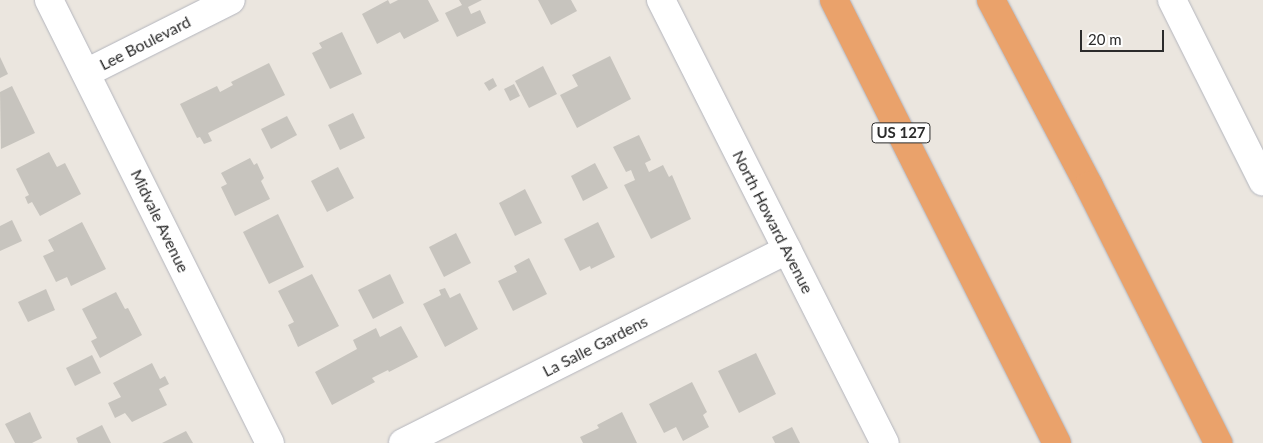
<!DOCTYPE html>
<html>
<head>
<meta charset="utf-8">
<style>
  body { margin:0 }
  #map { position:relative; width:1263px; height:443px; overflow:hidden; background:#ebe6df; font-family:Lato,sans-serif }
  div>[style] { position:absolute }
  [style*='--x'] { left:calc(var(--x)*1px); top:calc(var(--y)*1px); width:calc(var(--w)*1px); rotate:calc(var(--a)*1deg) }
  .building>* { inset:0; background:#c7c4be }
  .roads { filter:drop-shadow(0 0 1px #b3b5bd) drop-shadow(0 0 1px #b3b5bd) }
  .street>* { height:28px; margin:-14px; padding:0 14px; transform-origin:14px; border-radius:14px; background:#fff }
  .secondary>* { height:28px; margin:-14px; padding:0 14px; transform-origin:14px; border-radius:14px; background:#fff }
  .highway>* { height:28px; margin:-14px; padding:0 14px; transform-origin:14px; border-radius:14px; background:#eaa26b }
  span { translate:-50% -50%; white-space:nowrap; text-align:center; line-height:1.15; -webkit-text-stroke:4px #fff; paint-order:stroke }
  .shield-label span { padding:1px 4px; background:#fff; border:1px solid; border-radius:4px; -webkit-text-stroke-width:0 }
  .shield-label { font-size:15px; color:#2b2b2b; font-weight:700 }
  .street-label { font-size:16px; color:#2b2b2b }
  .scale { position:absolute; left:1080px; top:30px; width:84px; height:22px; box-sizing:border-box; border:2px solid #2b2b2b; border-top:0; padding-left:6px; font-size:15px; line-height:18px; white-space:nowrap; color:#2b2b2b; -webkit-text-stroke:4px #fff; paint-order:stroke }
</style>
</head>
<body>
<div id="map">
  <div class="building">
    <i style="clip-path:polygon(388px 0,390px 4px,398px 0,428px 0,439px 21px,404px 39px,400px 32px,377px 44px,362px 14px)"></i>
    <i style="clip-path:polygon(459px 0,482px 0,468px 7px,471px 14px,480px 10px,486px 23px,457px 37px,445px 13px,462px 5px)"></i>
    <i style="clip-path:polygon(538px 0,571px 0,577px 11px,551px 25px)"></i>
    <i style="clip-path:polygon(342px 32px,362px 74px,330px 89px,312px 53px,322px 48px,319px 43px)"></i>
    <i style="clip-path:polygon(610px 56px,631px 99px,577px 128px,560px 95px,578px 86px,572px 75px)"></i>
    <i style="clip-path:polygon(0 57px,8px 74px,0 78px)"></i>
    <i style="clip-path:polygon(269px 63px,285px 95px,208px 133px,212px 141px,204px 144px,200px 137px,197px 138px,180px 104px,217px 86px,220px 92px,233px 85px,231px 82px)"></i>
    <i style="clip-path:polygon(543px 66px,557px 94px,529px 108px,515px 81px)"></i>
    <i style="clip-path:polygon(493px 78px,497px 86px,489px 91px,484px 83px)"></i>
    <i style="clip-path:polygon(514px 84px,520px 96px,510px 101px,504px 89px)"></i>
    <i style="clip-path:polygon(12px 86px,35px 133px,1px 149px,0 92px)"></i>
    <i style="clip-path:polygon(353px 113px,365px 138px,340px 150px,328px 125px)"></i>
    <i style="clip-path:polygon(287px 116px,297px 135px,271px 149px,261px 129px)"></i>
    <i style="clip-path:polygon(639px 135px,651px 160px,645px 163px,649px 172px,663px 165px,669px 177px,672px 175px,691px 219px,651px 239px,624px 185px,635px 180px,631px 170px,626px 172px,613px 147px)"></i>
    <i style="clip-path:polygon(49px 152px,57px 167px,65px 163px,81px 194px,40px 216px,32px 202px,28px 204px,25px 197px,29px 195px,16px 169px)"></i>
    <i style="clip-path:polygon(250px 158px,254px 165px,257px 163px,264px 178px,261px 181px,270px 199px,235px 216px,221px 187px,227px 184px,221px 173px)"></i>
    <i style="clip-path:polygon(595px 163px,608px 188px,583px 201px,571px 176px)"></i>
    <i style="clip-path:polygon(338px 167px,354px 198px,327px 212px,311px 181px)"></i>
    <i style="clip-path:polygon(525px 189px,542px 223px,515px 236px,499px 203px)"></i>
    <i style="clip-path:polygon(278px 214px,304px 267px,269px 284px,243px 232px)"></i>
    <i style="clip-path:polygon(12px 220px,22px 241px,0 251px,0 226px)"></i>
    <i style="clip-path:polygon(82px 222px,106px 269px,71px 286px,67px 277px,56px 282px,43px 256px,54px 251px,48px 240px)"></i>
    <i style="clip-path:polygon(598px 222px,615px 257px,591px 269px,590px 266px,580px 271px,564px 239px)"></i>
    <i style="clip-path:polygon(456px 233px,471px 263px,444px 277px,429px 247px)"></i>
    <i style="clip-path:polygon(529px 258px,547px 294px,513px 311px,498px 281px,517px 272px,514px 266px)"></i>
    <i style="clip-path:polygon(312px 274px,339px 326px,298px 347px,288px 325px,294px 322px,278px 291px)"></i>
    <i style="clip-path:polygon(390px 274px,404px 303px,373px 319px,358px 290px)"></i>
    <i style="clip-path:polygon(445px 288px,450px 298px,460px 293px,478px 329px,445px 347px,423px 304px,441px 295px,439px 290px)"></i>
    <i style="clip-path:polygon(46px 289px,55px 310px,28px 322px,18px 302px)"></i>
    <i style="clip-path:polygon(116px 292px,125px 309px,128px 308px,142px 335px,100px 358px,91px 341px,97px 338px,82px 309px)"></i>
    <i style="clip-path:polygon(401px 326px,418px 357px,389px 372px,388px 370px,372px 378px,375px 382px,332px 405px,315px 372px,357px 349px,353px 340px,376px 328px,380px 337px)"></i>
    <i style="clip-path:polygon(756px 353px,776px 394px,739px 413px,718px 371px)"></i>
    <i style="clip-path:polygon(92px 355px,101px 373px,75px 386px,66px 368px)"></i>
    <i style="clip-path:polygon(152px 363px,160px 379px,165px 376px,169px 384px,159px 389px,167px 405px,132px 422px,125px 413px,115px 418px,108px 403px,121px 397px,113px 383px)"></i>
    <i style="clip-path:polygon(692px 382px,707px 412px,703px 415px,709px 427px,683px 441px,676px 427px,664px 433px,649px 404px)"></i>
    <i style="clip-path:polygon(30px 412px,42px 438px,32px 443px,15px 443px,5px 424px)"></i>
    <i style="clip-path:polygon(622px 412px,637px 443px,583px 443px,580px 437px,599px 428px,597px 425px)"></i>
    <i style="clip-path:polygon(102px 425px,111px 443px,78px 443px,76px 438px)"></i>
    <i style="clip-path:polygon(792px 427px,800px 443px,775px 443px,772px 437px)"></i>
    <i style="clip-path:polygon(186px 431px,193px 443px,162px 443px)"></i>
  </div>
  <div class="roads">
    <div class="street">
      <i style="--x:49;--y:0;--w:495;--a:63.5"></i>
      <i style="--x:86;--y:73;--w:162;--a:-26.7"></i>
      <i style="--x:403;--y:443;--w:430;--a:-26.7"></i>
    </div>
    <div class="secondary">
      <i style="--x:661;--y:0;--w:496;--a:63.2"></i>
      <i style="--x:1172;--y:0;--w:203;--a:63.4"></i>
    </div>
    <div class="highway">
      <i style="--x:834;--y:0;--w:496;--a:63.3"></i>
      <i style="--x:991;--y:0;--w:210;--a:62.2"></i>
      <i style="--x:1089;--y:186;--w:288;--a:63.3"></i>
    </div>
  </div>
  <div class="shield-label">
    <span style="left:901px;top:133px">US 127</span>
  </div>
  <div class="street-label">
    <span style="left:145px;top:43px;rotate:-27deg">Lee Boulevard</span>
    <span style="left:160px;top:221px;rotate:64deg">Midvale Avenue</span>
    <span style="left:773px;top:222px;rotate:63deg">North Howard Avenue</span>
    <span style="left:595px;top:346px;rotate:-27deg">La Salle Gardens</span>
  </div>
  <div class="scale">20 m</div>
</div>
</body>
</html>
